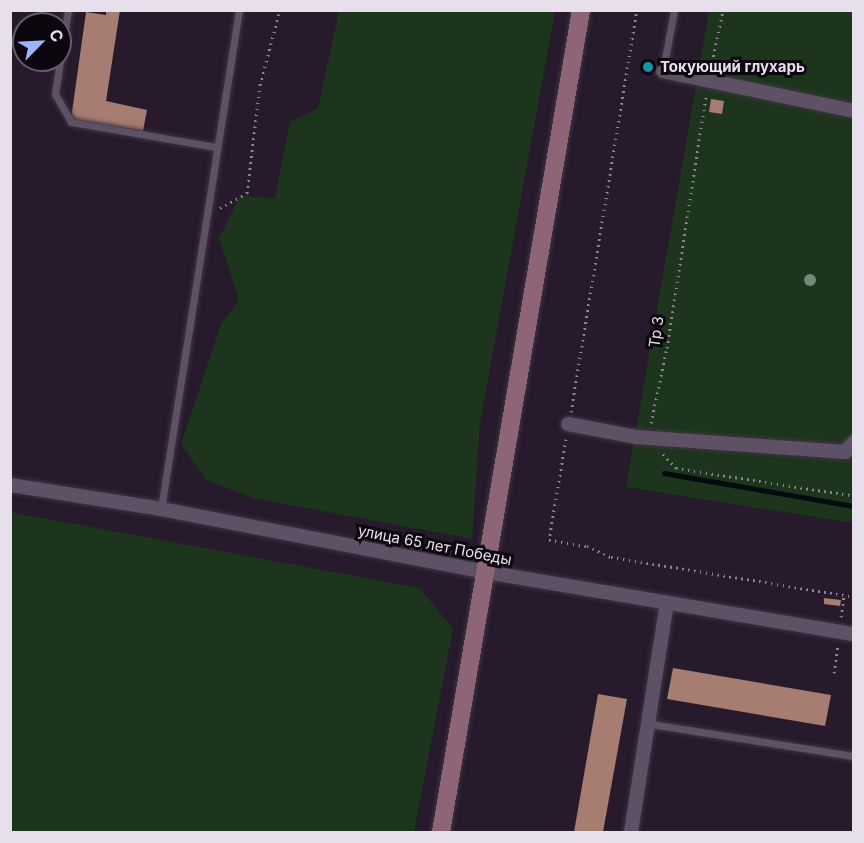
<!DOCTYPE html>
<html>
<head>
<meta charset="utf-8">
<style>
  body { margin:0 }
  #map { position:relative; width:864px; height:843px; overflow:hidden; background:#261a2c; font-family:Inter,sans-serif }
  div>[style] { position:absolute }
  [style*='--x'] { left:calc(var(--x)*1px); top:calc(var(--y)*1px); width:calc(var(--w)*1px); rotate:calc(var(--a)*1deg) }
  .green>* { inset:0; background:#1d351c }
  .stream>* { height:5px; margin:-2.5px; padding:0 2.5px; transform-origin:2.5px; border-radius:2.5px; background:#000b0f }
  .building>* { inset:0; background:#a77c71 }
  .path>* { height:3px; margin-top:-1.5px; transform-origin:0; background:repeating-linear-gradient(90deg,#8d8392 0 1.5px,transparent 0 6px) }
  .roads { filter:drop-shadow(0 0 2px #3f3543) drop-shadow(0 0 2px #3f3543) }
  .lane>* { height:7px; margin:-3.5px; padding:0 3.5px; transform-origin:3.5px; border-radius:3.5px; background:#5e5065 }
  .street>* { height:14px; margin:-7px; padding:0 7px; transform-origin:7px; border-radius:7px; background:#5e5065 }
  .secondary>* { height:18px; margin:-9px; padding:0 9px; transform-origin:9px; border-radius:9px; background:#8d6576 }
  .trees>* { width:12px; height:12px; margin:-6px; border-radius:50%; background:#758a76 }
  .dots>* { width:16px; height:16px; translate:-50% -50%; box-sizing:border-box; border:3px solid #0c070f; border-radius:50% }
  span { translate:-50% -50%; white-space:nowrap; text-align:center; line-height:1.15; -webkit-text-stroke:6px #0c070f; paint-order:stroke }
  .poi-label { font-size:15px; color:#e7dfeb; font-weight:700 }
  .left { translate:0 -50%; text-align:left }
  .street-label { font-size:15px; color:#e7dfeb }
  .frame { position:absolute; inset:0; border:12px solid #e7dfeb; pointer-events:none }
  .north { position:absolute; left:12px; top:12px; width:60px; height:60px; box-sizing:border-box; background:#0c070f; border:2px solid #645d67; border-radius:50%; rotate:66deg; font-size:16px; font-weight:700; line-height:24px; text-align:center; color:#e7dfeb }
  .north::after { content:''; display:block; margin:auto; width:21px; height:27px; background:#9ab5fd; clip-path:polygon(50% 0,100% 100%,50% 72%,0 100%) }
</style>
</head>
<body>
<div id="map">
  <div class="green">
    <i style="clip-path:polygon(339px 11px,555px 11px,480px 423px,472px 539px,253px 498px,206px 480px,181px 444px,221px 324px,239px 300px,219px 238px,240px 196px,275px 198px,290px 122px,318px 108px)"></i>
    <i style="clip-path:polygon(709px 11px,853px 11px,853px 523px,626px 487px)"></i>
    <i style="clip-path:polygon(10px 512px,420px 588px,453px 629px,414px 832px,11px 832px)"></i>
  </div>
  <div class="stream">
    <i style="--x:664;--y:473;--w:193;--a:9.9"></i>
  </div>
  <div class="building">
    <i style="clip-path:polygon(106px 10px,120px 10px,106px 101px,147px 110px,143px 131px,71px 119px,86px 12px,106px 15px)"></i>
    <i style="clip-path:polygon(711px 99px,724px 101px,722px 114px,709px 112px)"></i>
    <i style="clip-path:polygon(824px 598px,841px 600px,840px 606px,824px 604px)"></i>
    <i style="clip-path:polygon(673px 668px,831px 695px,825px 726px,667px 699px)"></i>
    <i style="clip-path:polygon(598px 694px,627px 699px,603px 832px,574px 832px)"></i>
  </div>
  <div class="path">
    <i style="--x:711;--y:68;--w:59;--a:-78.3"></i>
    <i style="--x:220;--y:208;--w:31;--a:-29"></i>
    <i style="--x:247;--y:193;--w:109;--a:-83.1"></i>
    <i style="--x:260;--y:85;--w:78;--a:-75.1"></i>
    <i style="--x:571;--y:412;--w:407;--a:-80.7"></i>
    <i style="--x:651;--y:423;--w:77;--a:-78"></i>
    <i style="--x:667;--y:348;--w:256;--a:-81.2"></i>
    <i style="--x:566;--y:439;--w:102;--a:99.6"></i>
    <i style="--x:549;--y:540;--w:38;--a:9"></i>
    <i style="--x:587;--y:546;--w:26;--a:25"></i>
    <i style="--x:611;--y:557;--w:246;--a:9.3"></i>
    <i style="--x:663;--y:454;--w:19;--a:47"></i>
    <i style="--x:676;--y:468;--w:180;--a:8.9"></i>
    <i style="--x:841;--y:617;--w:22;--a:-82"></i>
    <i style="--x:834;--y:673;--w:28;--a:-82"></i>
  </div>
  <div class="roads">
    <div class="lane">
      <i style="--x:68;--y:10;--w:85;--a:98.8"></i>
      <i style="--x:55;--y:94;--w:32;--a:60"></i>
      <i style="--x:71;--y:122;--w:147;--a:9.8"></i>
      <i style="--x:663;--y:71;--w:62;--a:-79.8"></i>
      <i style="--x:161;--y:509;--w:505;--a:-81.12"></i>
      <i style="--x:651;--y:724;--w:206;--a:9"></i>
    </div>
    <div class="street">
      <i style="--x:663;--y:71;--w:195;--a:11.8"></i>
      <i style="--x:568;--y:424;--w:69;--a:10.8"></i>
      <i style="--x:636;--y:437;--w:210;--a:4.1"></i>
      <i style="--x:845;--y:452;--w:13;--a:-48"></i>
      <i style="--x:10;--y:485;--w:153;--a:9"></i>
      <i style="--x:161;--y:509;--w:331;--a:11"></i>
      <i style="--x:486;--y:572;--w:373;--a:9.6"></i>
      <i style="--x:631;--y:832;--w:232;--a:-81.1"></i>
    </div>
    <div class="secondary">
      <i style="--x:441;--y:832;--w:834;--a:-80.33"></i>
    </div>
  </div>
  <div class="trees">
    <i style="left:810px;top:280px"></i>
  </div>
  <div class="dots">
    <i style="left:648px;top:67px;background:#0f9aa8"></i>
  </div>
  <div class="poi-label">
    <span class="left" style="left:660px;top:67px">Токующий глухарь</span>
  </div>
  <div class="street-label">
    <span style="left:656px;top:332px;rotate:-82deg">Тр З</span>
    <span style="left:435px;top:545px;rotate:11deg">улица 65 лет Победы</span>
  </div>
  <div class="frame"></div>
  <div class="north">С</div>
</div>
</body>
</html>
